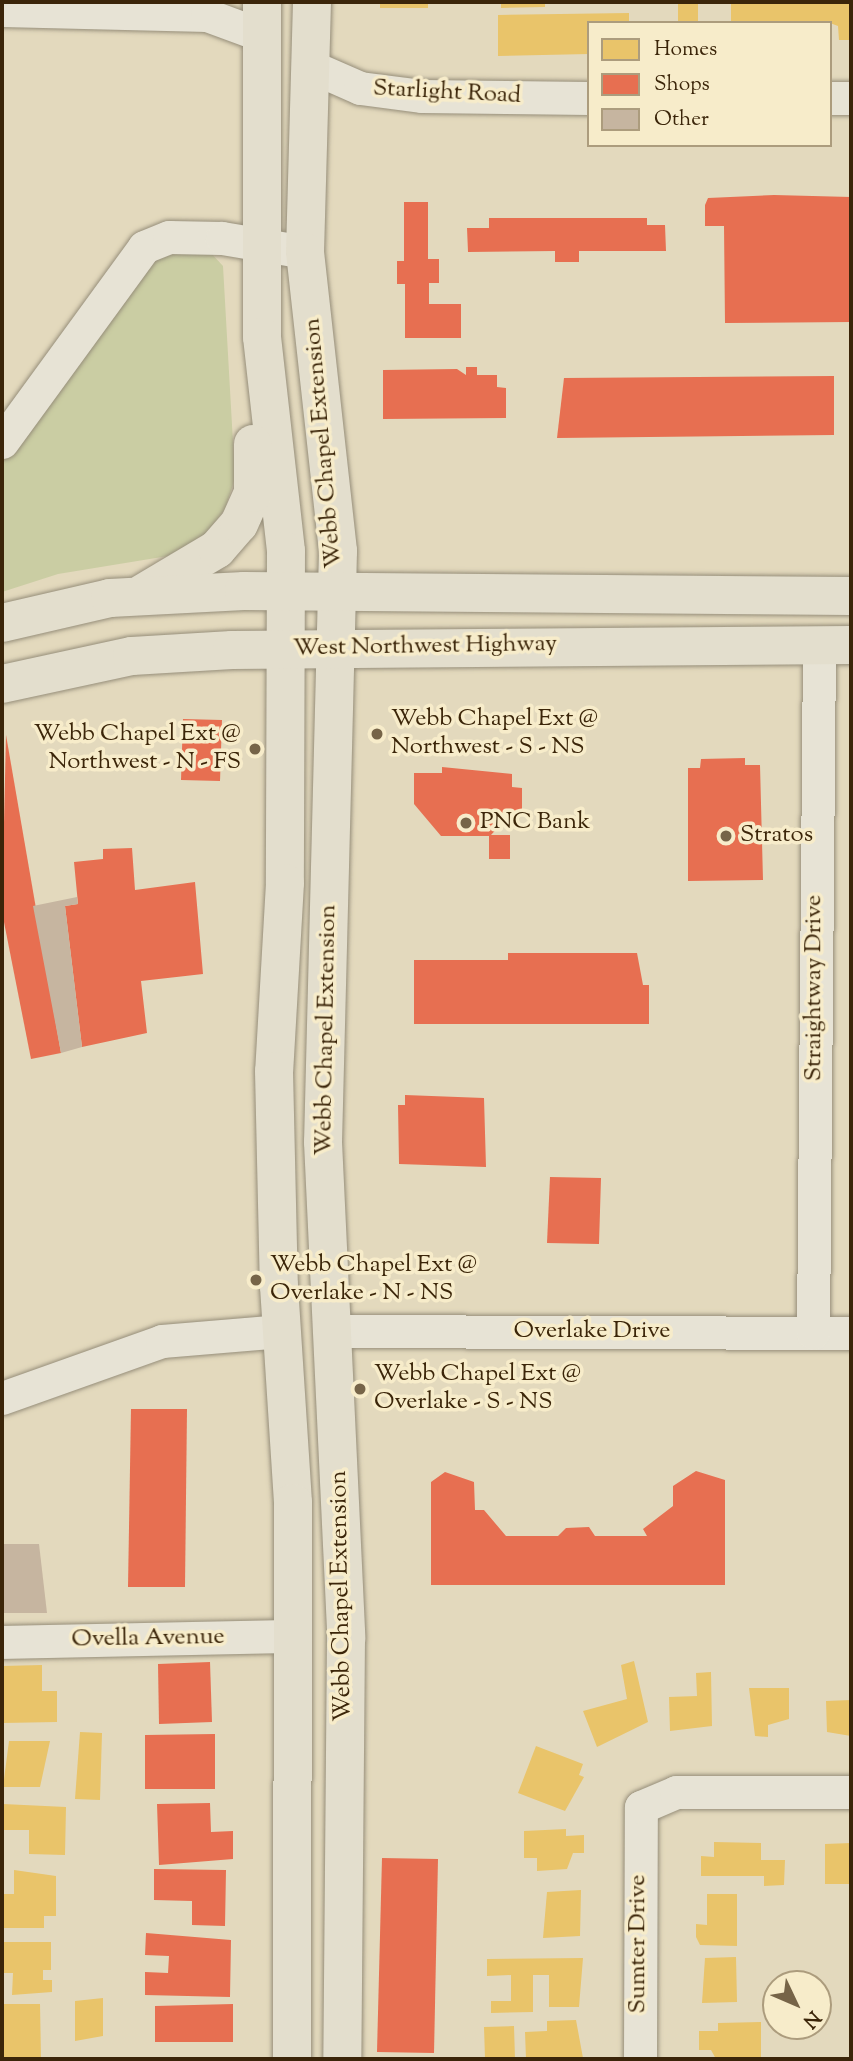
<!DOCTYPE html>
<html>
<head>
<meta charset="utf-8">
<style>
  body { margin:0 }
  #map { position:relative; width:853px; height:2061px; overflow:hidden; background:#e3d9bd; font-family:"Sorts Mill Goudy",serif }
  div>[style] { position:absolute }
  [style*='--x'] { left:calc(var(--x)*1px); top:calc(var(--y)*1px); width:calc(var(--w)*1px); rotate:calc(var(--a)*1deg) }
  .green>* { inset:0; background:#cacda3 }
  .homes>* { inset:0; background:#e9c46a }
  .shops>* { inset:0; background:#e76f51 }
  .building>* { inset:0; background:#c6b5a0 }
  .roads { filter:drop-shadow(0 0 2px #968e7a) drop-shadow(0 0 2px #968e7a) }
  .minor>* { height:33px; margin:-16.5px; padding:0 16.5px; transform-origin:16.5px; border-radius:16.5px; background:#e7e3d5 }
  .major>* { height:38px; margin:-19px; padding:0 19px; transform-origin:19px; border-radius:19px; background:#e3decd }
  .dots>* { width:19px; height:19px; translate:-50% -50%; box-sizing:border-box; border:4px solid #f7ecca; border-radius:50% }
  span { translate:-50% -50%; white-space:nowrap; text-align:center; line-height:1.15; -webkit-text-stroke:7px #f7ecca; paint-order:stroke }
  .street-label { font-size:24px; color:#3b2509 }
  .poi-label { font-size:24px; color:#3b2509 }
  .left { translate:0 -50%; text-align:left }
  .right { translate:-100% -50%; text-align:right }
  .frame { position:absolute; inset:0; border:4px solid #3b2509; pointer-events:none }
  .legend { position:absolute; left:587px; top:21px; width:245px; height:126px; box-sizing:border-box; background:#f7ecca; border:2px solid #ac9c7d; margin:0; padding:9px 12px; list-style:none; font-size:21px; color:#3b2509 }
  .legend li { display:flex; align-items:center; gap:14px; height:35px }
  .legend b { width:35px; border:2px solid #ac9c7d }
  .north { position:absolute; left:762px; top:1970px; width:70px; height:70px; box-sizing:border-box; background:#f7ecca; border:2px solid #ac9c7d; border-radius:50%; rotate:134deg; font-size:19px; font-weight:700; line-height:28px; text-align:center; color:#3b2509 }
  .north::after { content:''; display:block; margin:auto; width:24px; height:32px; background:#766448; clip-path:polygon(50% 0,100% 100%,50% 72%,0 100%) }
</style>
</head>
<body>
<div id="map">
  <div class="green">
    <i style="clip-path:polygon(210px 252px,223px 266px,235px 478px,225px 509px,202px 539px,168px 556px,58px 574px,2px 592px,2px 462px,142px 268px,171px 253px)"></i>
  </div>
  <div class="homes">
    <i style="clip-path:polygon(380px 2px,428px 2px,428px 8px,380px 8px)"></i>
    <i style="clip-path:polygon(501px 2px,545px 2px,545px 7px,501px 8px)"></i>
    <i style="clip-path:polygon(678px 2px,698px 2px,698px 23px,678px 23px)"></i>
    <i style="clip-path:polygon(731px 2px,851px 2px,851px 40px,839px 40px,838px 26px,830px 23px,731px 23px)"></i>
    <i style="clip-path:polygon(629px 13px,629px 23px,589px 23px,589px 54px,498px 56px,498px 15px)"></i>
    <i style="clip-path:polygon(634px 1661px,648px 1722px,597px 1747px,583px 1711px,627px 1699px,621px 1665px)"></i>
    <i style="clip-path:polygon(42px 1665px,42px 1691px,57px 1691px,57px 1722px,3px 1723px,2px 1666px)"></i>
    <i style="clip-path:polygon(711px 1672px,712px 1726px,670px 1731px,669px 1697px,697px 1696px,696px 1673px)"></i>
    <i style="clip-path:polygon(749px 1688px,789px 1688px,789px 1719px,768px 1725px,768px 1737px,755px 1736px)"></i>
    <i style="clip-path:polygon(851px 1700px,851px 1736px,827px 1732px,826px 1701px)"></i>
    <i style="clip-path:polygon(80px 1732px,102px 1733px,100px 1800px,75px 1799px)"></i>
    <i style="clip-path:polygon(9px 1741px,50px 1741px,40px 1787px,3px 1787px)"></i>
    <i style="clip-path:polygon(536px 1746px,583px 1764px,579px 1775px,584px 1777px,565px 1811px,518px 1793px)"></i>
    <i style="clip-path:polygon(3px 1804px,66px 1807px,65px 1855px,29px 1854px,29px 1830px,3px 1830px)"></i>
    <i style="clip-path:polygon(566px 1829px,566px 1836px,584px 1835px,584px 1853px,573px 1853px,567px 1869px,537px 1871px,537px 1858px,524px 1858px,524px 1831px)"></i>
    <i style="clip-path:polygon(714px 1842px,761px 1843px,761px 1860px,785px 1860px,784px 1885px,764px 1886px,764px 1876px,701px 1876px,701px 1856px,714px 1857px)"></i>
    <i style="clip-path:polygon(851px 1843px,851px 1884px,825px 1884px,825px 1844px)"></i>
    <i style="clip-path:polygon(14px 1870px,56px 1876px,56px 1916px,44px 1916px,44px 1928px,2px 1928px,2px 1894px,14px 1894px)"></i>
    <i style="clip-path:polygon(581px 1890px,580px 1936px,543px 1938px,547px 1892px)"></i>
    <i style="clip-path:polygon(707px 1894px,737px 1894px,737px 1946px,700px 1945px,696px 1937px,696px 1924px,707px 1925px)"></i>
    <i style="clip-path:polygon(2px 1942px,51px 1942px,51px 1970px,43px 1970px,43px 1980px,52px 1980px,52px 1992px,12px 1995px,13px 1973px,2px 1973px)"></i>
    <i style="clip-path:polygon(736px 1957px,737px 2002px,702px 2003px,705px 1958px)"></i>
    <i style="clip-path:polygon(583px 1958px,579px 2007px,549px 2007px,549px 1975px,533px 1975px,533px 2012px,491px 2013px,491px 2001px,511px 2001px,511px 1975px,487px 1976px,487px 1959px)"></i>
    <i style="clip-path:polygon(103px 1998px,103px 2036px,75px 2041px,75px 2001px)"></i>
    <i style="clip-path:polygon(2px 2004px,40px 2004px,41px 2059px,3px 2059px)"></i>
    <i style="clip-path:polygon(576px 2020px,583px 2058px,526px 2059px,525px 2032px,547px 2031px,547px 2021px)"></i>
    <i style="clip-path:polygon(761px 2022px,761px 2059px,716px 2059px,711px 2050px,699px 2050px,699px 2031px,718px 2031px,718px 2023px)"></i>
    <i style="clip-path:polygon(514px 2026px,515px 2059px,485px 2059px,484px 2027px)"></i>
  </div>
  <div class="shops">
    <i style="clip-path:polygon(774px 195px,851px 197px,851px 322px,725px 323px,724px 226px,705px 226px,705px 205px,708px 198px)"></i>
    <i style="clip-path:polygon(404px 202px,428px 202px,428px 259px,439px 259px,439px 283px,429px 283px,429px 304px,461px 304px,461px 338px,405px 338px,405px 284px,397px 284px,397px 261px,404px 261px)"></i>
    <i style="clip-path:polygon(489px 218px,647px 218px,647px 225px,665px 225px,666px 251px,579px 251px,579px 262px,555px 262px,555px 251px,468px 252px,467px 228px,489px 228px)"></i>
    <i style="clip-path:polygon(466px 367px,477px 367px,477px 375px,497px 375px,497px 387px,506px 388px,506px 418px,383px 419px,383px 370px,457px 369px,466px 375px)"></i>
    <i style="clip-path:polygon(834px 376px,834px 435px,557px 438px,564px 378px)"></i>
    <i style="clip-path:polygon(183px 719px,222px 720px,220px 781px,181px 780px)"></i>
    <i style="clip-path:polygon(6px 735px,61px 1053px,31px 1059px,2px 912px)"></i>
    <i style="clip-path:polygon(745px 758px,745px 765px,760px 765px,763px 880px,688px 881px,688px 768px,700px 768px,701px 759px)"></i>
    <i style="clip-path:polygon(442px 767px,512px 774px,512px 787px,522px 788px,522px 812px,512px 812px,491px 835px,510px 835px,510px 859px,489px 859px,489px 836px,441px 836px,414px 804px,414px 773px,442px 773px)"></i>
    <i style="clip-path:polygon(132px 848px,135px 890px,195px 882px,203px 974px,141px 981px,147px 1033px,82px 1047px,65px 906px,78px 904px,74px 862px,103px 859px,103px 849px)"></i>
    <i style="clip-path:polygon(508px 953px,637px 953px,643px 985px,649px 985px,649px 1024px,414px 1024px,414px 960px,508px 960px)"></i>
    <i style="clip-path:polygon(405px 1095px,484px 1098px,486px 1167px,399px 1164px,398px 1105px,405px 1105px)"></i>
    <i style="clip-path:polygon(550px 1177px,601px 1178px,599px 1244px,547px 1243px)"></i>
    <i style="clip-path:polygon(131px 1409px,187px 1409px,185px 1587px,128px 1587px)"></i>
    <i style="clip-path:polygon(696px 1471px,725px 1480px,725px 1585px,431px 1585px,431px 1482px,445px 1472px,474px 1482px,475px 1510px,484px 1510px,506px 1536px,558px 1536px,566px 1528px,589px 1527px,595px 1536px,647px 1536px,643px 1529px,673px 1506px,673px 1486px)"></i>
    <i style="clip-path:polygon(210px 1662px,212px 1722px,159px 1724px,158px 1664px)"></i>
    <i style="clip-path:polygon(215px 1734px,215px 1789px,145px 1789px,145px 1735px)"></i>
    <i style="clip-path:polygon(210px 1803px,211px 1832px,233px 1831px,233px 1859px,159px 1865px,157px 1804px)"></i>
    <i style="clip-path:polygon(382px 1858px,438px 1859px,434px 2053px,377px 2052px)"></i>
    <i style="clip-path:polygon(154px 1869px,226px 1870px,225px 1926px,192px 1925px,192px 1901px,154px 1900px)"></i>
    <i style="clip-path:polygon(146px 1933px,231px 1940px,230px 1997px,145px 1995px,145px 1972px,168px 1973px,169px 1956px,145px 1955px)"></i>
    <i style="clip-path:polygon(233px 2004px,233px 2042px,155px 2042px,155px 2006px)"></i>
  </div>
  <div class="building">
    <i style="clip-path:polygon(77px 897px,78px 904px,65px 906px,82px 1047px,61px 1053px,33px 906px)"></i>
    <i style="clip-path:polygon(2px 1544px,39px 1544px,47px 1613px,2px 1613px)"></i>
  </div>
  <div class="roads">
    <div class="minor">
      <i style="--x:2;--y:10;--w:205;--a:1.4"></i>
      <i style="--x:207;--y:15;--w:58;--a:20.3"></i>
      <i style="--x:310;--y:66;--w:55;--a:23.7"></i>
      <i style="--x:360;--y:88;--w:63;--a:7.4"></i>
      <i style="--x:422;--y:96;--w:167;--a:0.7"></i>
      <i style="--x:830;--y:98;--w:21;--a:0"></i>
      <i style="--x:2;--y:442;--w:241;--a:-53.9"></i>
      <i style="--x:144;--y:247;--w:27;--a:-22"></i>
      <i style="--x:169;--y:237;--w:53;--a:1.1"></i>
      <i style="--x:222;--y:238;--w:84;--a:9.6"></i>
      <i style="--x:332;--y:1331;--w:519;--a:0.22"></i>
      <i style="--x:813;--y:1333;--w:689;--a:-89.5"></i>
      <i style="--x:2;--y:1398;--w:170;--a:-19.6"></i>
      <i style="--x:162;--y:1341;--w:120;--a:-4.8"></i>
      <i style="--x:2;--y:1642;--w:293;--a:-1.2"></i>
      <i style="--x:640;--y:2059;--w:252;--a:-89.8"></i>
      <i style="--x:641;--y:1807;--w:38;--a:-23"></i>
      <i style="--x:676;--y:1792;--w:175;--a:0"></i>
    </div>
    <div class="major">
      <i style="--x:262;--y:2;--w:335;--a:90"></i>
      <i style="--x:262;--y:337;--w:215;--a:83.6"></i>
      <i style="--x:286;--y:551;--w:332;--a:90.2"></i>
      <i style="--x:285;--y:883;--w:188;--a:93.3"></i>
      <i style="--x:274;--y:1071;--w:215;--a:88.7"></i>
      <i style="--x:279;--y:1286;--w:217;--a:86.3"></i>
      <i style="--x:293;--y:1503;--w:556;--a:90.1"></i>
      <i style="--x:312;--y:2;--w:250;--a:91.6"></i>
      <i style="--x:305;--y:252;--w:301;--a:83.7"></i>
      <i style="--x:338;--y:551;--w:591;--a:91.45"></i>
      <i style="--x:323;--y:1142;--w:497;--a:87.3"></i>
      <i style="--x:346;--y:1638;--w:421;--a:90.5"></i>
      <i style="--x:143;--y:593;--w:86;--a:-30.7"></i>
      <i style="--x:217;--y:549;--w:33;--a:-49"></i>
      <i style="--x:239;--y:524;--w:34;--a:-66"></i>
      <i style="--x:253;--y:493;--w:49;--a:-90"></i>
      <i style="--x:2;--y:623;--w:111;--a:-13"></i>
      <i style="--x:110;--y:598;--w:134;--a:-3"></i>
      <i style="--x:244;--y:591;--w:607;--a:0.47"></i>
      <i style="--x:2;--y:684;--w:133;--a:-12.2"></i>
      <i style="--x:132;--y:656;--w:100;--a:-3.4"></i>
      <i style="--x:232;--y:650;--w:619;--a:-0.46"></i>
    </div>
  </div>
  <div class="dots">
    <i style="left:377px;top:734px;background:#766448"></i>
    <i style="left:255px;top:749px;background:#766448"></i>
    <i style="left:466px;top:823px;background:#766448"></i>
    <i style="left:726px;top:836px;background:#766448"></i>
    <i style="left:256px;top:1280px;background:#766448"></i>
    <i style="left:360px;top:1389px;background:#766448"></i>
  </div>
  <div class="street-label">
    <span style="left:447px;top:93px;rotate:3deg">Starlight Road</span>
    <span style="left:324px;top:443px;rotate:-95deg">Webb Chapel Extension</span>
    <span style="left:425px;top:647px;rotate:-1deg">West Northwest Highway</span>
    <span style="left:815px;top:988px;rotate:-90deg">Straightway Drive</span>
    <span style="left:327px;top:1030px;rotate:-89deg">Webb Chapel Extension</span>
    <span style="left:592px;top:1332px">Overlake Drive</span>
    <span style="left:342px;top:1596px;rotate:-91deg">Webb Chapel Extension</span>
    <span style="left:148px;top:1639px;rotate:-1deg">Ovella Avenue</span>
    <span style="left:639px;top:1944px;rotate:-90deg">Sumter Drive</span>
  </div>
  <div class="poi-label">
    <span class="left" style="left:391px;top:734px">Webb Chapel Ext @<br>Northwest - S - NS</span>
    <span class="right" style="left:241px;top:749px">Webb Chapel Ext @<br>Northwest - N - FS</span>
    <span class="left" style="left:480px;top:823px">PNC Bank</span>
    <span class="left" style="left:740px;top:836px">Stratos</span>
    <span class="left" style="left:270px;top:1280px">Webb Chapel Ext @<br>Overlake - N - NS</span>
    <span class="left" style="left:374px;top:1389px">Webb Chapel Ext @<br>Overlake - S - NS</span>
  </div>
  <div class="frame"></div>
  <ul class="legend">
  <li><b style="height:19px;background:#e9c46a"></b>Homes</li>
  <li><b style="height:19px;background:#e76f51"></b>Shops</li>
  <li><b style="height:19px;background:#c6b5a0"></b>Other</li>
  </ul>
  <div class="north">N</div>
</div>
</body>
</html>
